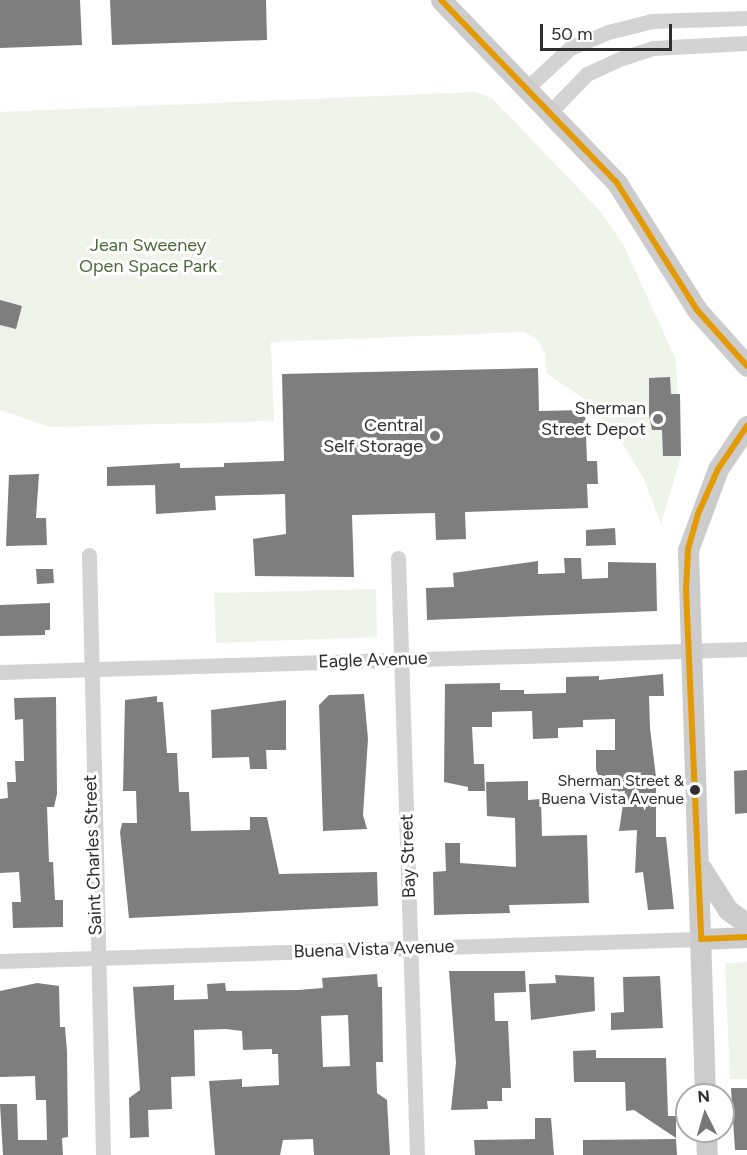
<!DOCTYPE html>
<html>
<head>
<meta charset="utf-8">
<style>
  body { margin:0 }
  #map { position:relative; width:747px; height:1155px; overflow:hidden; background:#fff; font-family:Figtree,sans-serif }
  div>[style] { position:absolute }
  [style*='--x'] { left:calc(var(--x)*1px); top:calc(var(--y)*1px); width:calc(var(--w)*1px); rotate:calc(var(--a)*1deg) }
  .green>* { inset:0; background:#eff4eb }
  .building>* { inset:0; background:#7e7e7e }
  .street>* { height:15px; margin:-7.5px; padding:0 7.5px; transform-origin:7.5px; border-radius:7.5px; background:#d3d3d3 }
  .secondary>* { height:21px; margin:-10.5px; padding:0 10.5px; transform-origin:10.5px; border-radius:10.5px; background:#ccc }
  .bus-1>* { height:6px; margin:-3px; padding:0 3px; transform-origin:3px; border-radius:3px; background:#e39a05 }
  .dots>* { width:16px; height:16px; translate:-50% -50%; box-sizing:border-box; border:3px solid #fff; border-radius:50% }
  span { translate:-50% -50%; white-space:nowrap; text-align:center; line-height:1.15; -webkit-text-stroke:6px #fff; paint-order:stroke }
  .bus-label { font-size:16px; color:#2e2e2e }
  .right { translate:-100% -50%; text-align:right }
  .park-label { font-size:18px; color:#4b693b }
  .poi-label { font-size:18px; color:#2e2e2e }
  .street-label { font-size:18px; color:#2e2e2e }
  .north { position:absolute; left:675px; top:1083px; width:60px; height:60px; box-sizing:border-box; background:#fff; border:2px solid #ababab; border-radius:50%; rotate:355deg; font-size:16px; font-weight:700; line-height:24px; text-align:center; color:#2e2e2e }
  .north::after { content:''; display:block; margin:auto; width:21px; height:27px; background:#777; clip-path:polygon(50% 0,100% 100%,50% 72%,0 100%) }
  .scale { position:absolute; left:540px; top:24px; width:132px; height:27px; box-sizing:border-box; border:3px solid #2e2e2e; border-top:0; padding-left:8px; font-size:18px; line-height:21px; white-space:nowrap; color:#2e2e2e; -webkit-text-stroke:4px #fff; paint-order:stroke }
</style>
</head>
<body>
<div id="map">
  <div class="green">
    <i style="clip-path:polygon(475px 92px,491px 97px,601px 212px,624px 246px,676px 360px,681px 456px,661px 524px,644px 479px,621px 441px,583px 398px,546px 373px,545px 354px,538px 340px,524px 332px,271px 342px,274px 421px,50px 427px,0 410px,0 112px)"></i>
    <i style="clip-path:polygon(376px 589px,377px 637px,216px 643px,214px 593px)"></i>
    <i style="clip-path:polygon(747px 962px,747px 1079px,730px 1079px,725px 963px)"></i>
  </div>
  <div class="building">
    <i style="clip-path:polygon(0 0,80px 0,82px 45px,0 48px)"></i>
    <i style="clip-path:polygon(110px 0,266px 0,267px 40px,112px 45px)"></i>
    <i style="clip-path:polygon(0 300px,22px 306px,16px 329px,0 325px)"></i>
    <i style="clip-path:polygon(538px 368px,539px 411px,585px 410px,587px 461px,597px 461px,598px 484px,587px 484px,588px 508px,465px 512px,466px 539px,436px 540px,435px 513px,352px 515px,354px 577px,255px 576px,253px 539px,286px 534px,285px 494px,215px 496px,216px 510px,156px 514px,155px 485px,107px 486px,107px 467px,180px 463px,180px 468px,224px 467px,224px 463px,284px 461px,282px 374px)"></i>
    <i style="clip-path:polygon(670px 377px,671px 394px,680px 394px,681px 456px,663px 456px,662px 430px,652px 430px,649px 415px,649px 378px)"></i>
    <i style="clip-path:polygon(39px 474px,36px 518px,46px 518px,47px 545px,6px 546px,9px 475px)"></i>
    <i style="clip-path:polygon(615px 528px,616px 545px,586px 546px,586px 530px)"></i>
    <i style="clip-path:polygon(564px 558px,581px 558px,582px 579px,608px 578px,608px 562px,656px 563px,657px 611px,427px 620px,426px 588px,454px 587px,453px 573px,538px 561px,538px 574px,565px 573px)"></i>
    <i style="clip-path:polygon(36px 569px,53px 569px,54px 583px,37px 584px)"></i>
    <i style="clip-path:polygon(50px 603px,50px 630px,45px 630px,45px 635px,0 636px,0 605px)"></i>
    <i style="clip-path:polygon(663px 674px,664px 696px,649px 696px,650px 728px,656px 777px,656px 837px,666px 837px,674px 909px,648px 910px,643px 872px,635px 873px,637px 830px,619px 831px,625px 791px,611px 792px,611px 776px,599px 777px,596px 770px,596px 750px,615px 750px,615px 719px,583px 720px,583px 727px,558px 728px,558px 738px,533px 739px,532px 711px,492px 712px,492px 727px,472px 727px,474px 764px,484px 764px,485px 791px,468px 791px,468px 787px,444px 782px,445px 684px,500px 683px,500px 690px,524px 690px,524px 694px,566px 693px,566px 677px,599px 676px,599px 680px)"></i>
    <i style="clip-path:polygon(364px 694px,368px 739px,363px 815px,367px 829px,323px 831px,319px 705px,329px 695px)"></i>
    <i style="clip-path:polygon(157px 696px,157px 702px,163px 702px,167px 753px,177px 753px,179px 792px,189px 792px,191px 831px,250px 830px,250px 817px,267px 817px,279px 874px,377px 872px,378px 906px,129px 918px,120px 832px,122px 823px,137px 823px,136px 791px,123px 791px,125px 700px)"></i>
    <i style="clip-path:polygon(56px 697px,57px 794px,54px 807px,47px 807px,49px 862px,53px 862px,55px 900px,63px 900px,63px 927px,13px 928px,12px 902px,21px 902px,19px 872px,0 873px,0 799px,8px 798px,7px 782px,16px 782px,15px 761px,24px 761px,23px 719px,15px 720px,14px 698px)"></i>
    <i style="clip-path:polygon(286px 700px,286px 750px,266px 750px,267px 769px,250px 769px,249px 757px,212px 758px,211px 710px)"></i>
    <i style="clip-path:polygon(747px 770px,747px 813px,735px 814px,734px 771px)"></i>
    <i style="clip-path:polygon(528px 781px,528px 800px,541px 799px,542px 836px,587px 835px,589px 903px,509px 905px,510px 913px,434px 915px,433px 872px,446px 871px,445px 843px,460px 843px,460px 863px,516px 867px,515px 818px,487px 816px,486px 782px)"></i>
    <i style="clip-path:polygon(449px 971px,525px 971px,526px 992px,494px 993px,495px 1021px,508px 1021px,511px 1088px,502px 1088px,502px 1101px,487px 1101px,488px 1109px,451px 1110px,456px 1063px)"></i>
    <i style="clip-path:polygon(evenodd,377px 974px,378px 987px,382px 987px,383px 1062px,376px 1062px,377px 1093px,387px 1100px,390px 1155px,314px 1155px,313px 1139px,283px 1140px,280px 1155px,215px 1155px,209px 1081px,242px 1079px,242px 1087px,279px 1085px,278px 1054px,272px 1054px,272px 1049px,243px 1050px,242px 1031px,226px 1029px,194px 1030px,195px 1076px,171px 1077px,172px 1109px,148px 1110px,149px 1137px,130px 1138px,129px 1098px,140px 1090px,133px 987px,174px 985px,174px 1000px,208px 999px,207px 984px,225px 983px,226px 991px,298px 990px,323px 988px,322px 978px,377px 974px,348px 1015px,350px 1066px,323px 1067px,321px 1016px,348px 1015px)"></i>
    <i style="clip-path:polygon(555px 975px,594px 977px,595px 1011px,531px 1020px,529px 984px,556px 983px)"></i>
    <i style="clip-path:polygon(660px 976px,663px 1028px,611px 1030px,611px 1013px,624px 1012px,623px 977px)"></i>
    <i style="clip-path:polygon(37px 983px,59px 986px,60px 1027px,65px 1027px,67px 1051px,68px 1137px,62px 1138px,63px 1155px,3px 1155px,0 1104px,17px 1104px,18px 1140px,47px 1140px,46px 1100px,36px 1100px,35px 1076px,0 1077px,0 991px)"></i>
    <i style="clip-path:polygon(596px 1050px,596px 1058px,666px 1058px,668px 1116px,676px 1116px,676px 1138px,634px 1110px,626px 1111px,625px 1082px,574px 1082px,573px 1051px)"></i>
    <i style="clip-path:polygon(731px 1088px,747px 1088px,747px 1150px,735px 1150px)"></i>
    <i style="clip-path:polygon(535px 1118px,551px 1118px,554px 1155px,475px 1155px,474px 1140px,535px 1139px)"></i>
    <i style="clip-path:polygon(676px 1139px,677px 1155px,583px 1155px,583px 1140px)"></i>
  </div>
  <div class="street">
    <i style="--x:527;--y:88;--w:59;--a:-42.9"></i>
    <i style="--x:570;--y:48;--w:41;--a:-22.8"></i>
    <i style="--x:608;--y:32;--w:45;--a:-14"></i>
    <i style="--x:652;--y:21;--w:95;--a:-1.8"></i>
    <i style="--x:550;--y:112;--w:53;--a:-45.8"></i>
    <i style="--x:587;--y:74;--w:38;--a:-25"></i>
    <i style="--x:622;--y:58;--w:33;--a:-18"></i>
    <i style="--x:653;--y:48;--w:94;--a:-3"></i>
    <i style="--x:89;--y:555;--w:600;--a:88.66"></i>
    <i style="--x:398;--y:558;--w:597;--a:88.18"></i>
    <i style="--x:0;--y:672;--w:747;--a:-1.76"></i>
    <i style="--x:0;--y:961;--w:701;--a:-1.8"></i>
  </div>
  <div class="secondary">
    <i style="--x:441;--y:0;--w:254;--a:46.1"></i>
    <i style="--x:617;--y:183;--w:150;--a:57.8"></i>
    <i style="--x:697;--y:310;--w:75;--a:48.2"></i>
    <i style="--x:701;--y:868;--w:50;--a:57.3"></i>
    <i style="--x:728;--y:910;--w:24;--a:36"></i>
    <i style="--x:701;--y:939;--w:46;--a:-2.5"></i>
    <i style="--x:705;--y:1095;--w:545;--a:-91.79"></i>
    <i style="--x:688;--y:550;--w:86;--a:-69.7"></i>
    <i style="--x:718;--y:469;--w:52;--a:-56"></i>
    <i style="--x:706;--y:1131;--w:24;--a:88"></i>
  </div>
  <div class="bus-1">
    <i style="--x:441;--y:0;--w:254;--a:46.1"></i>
    <i style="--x:617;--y:183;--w:150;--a:57.8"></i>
    <i style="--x:697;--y:310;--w:75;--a:48.2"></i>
    <i style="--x:747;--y:426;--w:52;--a:124"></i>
    <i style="--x:718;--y:469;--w:49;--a:114"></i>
    <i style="--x:698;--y:514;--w:37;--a:106"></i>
    <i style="--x:688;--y:550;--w:40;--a:92.9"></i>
    <i style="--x:686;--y:590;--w:349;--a:87.5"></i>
    <i style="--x:701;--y:939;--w:46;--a:-2.5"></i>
  </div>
  <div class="dots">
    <i style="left:658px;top:419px;background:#777"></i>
    <i style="left:435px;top:436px;background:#777"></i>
    <i style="left:695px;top:790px;background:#2e2e2e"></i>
  </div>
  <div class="bus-label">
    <span class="right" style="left:684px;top:790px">Sherman Street &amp;<br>Buena Vista Avenue</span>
  </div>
  <div class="park-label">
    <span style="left:148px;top:256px">Jean Sweeney<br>Open Space Park</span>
  </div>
  <div class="poi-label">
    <span class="right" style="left:646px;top:419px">Sherman<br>Street Depot</span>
    <span class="right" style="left:423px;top:436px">Central<br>Self Storage</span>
  </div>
  <div class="street-label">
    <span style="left:373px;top:660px;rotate:-2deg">Eagle Avenue</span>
    <span style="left:93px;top:855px;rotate:-92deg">Saint Charles Street</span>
    <span style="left:408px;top:856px;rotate:-92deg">Bay Street</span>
    <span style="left:374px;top:949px;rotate:-2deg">Buena Vista Avenue</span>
  </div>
  <div class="north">N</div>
  <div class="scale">50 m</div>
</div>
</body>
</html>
